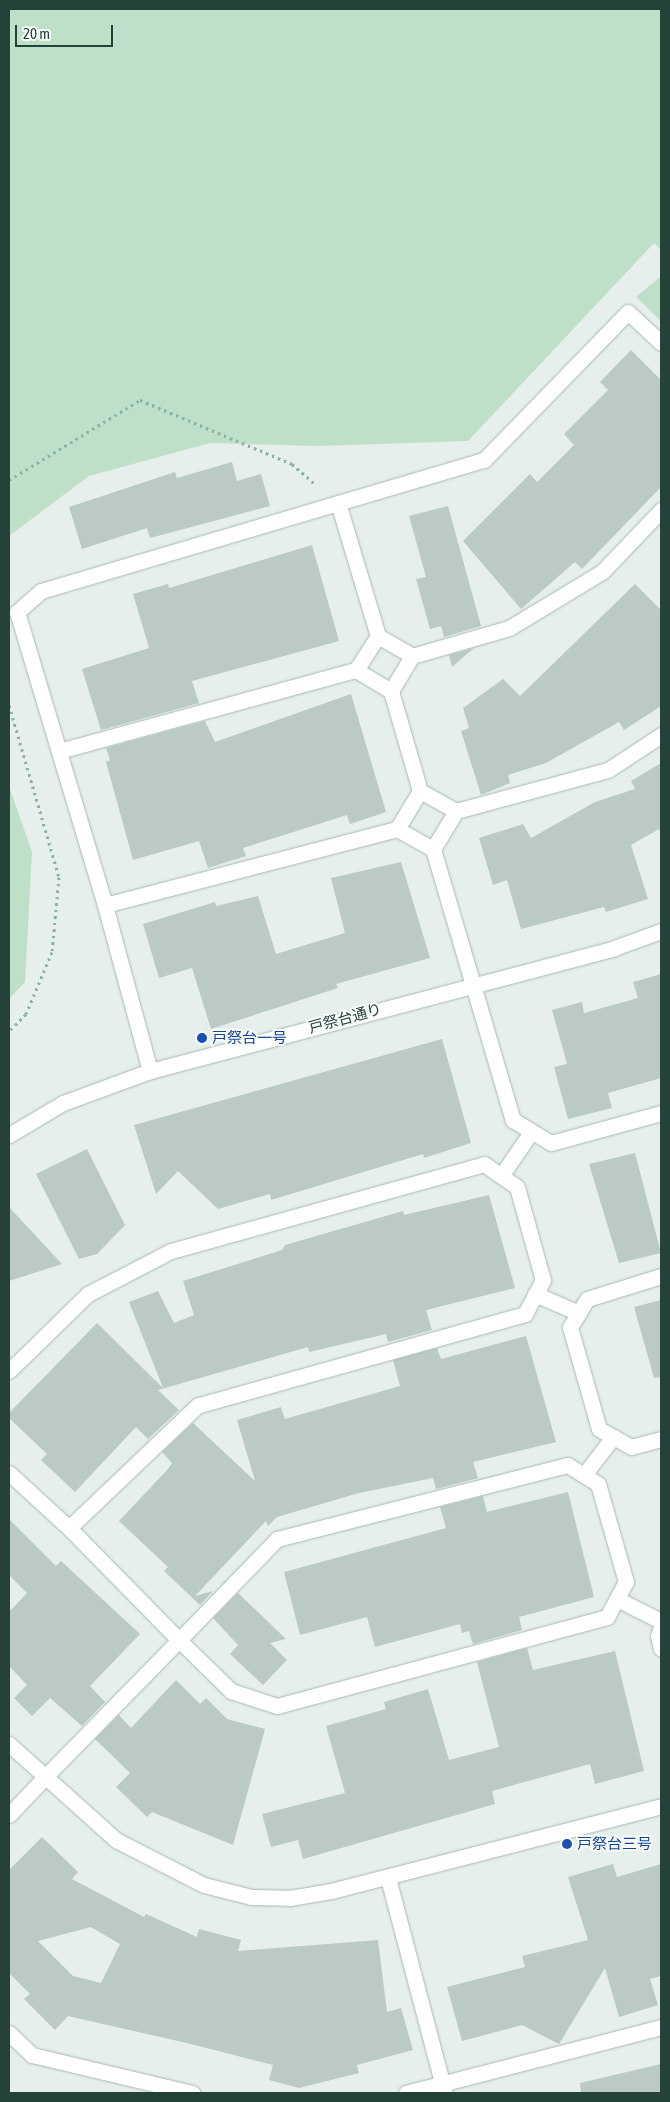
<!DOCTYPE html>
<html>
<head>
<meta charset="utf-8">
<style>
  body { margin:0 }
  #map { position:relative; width:670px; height:2102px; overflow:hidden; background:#e6efeb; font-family:"Asap Condensed","Noto Sans JP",sans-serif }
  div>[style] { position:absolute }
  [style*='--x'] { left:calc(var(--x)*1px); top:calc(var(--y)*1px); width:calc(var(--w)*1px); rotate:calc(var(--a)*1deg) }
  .green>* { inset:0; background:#bfe0c8 }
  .building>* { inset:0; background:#bbcac4 }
  .path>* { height:3px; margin-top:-1.5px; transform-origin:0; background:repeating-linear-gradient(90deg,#86b3a5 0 2.5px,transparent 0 6.5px) }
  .roads { filter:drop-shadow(0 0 1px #a8b8b2) drop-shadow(0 0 1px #a8b8b2) }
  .minor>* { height:15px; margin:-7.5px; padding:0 7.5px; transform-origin:7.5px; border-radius:7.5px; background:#fff }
  .dots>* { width:14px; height:14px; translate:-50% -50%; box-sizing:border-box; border:2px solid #f7fbf9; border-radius:50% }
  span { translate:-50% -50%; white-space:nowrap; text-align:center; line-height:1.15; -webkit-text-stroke:4px #f7fbf9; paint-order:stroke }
  .street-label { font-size:15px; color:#24423a }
  .transit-label { font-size:15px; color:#164399 }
  .left { translate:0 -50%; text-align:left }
  .frame { position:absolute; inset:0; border:10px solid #24423a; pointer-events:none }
  .scale { position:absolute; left:15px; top:25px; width:98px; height:22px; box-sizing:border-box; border:2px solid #24423a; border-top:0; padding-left:6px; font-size:15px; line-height:18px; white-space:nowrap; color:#24423a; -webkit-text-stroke:4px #f7fbf9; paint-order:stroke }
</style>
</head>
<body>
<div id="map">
  <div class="green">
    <i style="clip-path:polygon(9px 9px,661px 9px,661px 250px,654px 243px,468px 441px,317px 446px,210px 443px,89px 476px,9px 536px)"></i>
    <i style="clip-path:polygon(661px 276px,661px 321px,636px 297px)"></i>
    <i style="clip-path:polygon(9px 786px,32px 852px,25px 982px,9px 999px)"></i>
  </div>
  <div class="building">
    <i style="clip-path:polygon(631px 350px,661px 380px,661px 487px,582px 569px,575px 562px,521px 609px,463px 541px,530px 474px,537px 482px,574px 445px,564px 434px,608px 390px,600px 382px)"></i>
    <i style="clip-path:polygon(232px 462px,237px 481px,261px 474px,270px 506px,150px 538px,147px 528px,82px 549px,69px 507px,175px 472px,177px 478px)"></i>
    <i style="clip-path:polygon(448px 506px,481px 626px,444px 637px,441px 626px,430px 629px,416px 579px,426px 577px,409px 516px)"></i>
    <i style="clip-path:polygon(312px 545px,339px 641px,192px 681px,199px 703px,101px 730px,82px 669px,149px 648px,133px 594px,168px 584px,169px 588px)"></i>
    <i style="clip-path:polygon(635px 584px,661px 610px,661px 706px,624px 730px,619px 722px,546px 763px,508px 775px,510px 783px,481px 795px,461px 731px,469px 728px,463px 708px,503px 679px,520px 696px)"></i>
    <i style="clip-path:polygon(474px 648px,452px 667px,449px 655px)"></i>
    <i style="clip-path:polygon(351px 694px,386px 812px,350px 824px,347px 815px,243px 848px,246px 856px,208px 868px,199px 841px,133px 860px,106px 762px,110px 760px,106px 748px,205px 721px,215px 742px)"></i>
    <i style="clip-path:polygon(661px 763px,661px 834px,659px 829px,631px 845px,648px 899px,606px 912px,604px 907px,521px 929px,507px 880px,493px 885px,479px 838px,523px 824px,531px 838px,595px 802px,635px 789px,631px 781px)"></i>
    <i style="clip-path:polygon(401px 862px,430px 958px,336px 984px,338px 988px,211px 1029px,192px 968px,159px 978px,143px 924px,215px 902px,216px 906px,258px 896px,276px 954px,345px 933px,331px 878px)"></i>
    <i style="clip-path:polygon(661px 974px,661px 1078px,608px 1093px,612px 1108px,568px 1119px,554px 1067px,567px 1064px,552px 1010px,582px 1002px,584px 1013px,638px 998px,633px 982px)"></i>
    <i style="clip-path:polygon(442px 1039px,471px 1143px,424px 1158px,423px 1154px,271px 1200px,270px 1194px,218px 1209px,178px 1171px,156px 1194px,134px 1125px)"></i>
    <i style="clip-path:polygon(87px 1149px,125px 1225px,97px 1254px,79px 1259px,36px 1174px)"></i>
    <i style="clip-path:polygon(635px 1153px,661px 1253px,619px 1263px,589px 1164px)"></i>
    <i style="clip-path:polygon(489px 1195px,515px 1288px,426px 1310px,432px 1330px,388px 1342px,386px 1334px,309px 1352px,308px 1347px,158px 1390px,179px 1410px,148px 1439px,136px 1427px,75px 1492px,41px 1460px,47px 1454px,9px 1418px,9px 1413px,97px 1323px,163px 1388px,129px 1302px,158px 1291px,174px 1323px,194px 1315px,183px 1281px,282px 1250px,285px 1245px,403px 1211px,404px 1215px)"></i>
    <i style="clip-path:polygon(9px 1207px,62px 1264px,9px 1281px)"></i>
    <i style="clip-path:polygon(661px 1300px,661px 1377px,654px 1378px,634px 1307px)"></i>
    <i style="clip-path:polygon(526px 1336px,556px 1442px,473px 1462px,478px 1478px,436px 1489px,433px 1478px,359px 1493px,277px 1517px,268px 1526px,266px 1521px,195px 1596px,213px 1591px,200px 1605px,164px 1571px,168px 1567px,119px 1521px,168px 1469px,172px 1463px,162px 1452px,193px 1423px,255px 1481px,237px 1420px,281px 1407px,285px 1419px,400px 1386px,393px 1360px,437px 1348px,441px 1359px)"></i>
    <i style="clip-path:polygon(568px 1492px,594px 1597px,519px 1617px,522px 1630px,473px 1644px,469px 1631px,462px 1633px,460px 1624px,375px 1647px,367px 1617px,300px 1635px,284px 1572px,446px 1528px,440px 1507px,483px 1496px,487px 1512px)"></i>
    <i style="clip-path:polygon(9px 1519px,56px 1566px,61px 1561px,140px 1634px,90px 1686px,105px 1702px,82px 1726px,50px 1698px,32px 1716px,14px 1698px,27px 1685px,9px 1666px,9px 1612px,27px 1593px,9px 1575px)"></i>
    <i style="clip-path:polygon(238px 1593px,286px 1639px,270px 1643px,287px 1660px,263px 1685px,230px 1654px,238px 1645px,213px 1618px)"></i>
    <i style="clip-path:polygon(527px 1648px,533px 1670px,615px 1651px,644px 1771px,595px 1784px,590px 1764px,492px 1791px,495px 1804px,303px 1859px,298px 1840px,271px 1847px,262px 1814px,345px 1793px,326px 1726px,386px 1709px,384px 1702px,428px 1689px,449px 1760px,499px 1747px,477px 1662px)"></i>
    <i style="clip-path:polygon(176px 1680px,200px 1704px,206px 1698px,227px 1719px,265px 1729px,233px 1845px,152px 1812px,147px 1817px,116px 1787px,130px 1773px,95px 1739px,119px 1715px,131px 1728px)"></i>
    <i style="clip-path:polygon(evenodd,42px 1837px,78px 1872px,72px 1879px,144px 1917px,146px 1914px,197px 1937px,199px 1929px,241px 1940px,238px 1951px,378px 1940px,387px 2012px,401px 2008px,413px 2050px,357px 2065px,359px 2073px,299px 2088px,269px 2080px,273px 2065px,191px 2044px,68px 2016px,55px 2030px,24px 1999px,30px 1994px,9px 1973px,9px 1870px,42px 1837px,91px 1927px,120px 1944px,101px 1983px,73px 1976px,38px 1941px,91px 1927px)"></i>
    <i style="clip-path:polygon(613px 1864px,617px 1877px,661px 1864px,661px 1976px,650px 1979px,658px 2005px,619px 2017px,605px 1968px,559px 2044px,522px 2025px,462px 2041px,447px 1987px,525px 1967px,522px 1956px,588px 1940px,568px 1877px)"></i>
    <i style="clip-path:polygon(661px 2064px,661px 2093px,581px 2093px,580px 2083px)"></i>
  </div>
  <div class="path">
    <i style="--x:9;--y:480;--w:153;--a:-31.4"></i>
    <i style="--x:140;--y:400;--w:165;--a:22.8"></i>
    <i style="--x:292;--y:464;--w:30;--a:41"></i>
    <i style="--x:9;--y:705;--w:179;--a:73.8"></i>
    <i style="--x:59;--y:877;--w:75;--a:95.3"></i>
    <i style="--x:52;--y:952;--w:67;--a:112.8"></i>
    <i style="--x:26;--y:1014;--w:24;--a:135"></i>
  </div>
  <div class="roads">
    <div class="minor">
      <i style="--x:378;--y:636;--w:39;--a:30"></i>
      <i style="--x:356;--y:670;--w:41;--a:31"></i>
      <i style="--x:59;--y:751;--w:308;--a:-15.3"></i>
      <i style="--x:356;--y:670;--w:40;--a:-57.1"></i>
      <i style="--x:378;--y:636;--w:139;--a:-106.7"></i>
      <i style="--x:456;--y:811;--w:41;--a:-150.9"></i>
      <i style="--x:420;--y:791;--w:104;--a:-106.2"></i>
      <i style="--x:391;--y:691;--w:41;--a:-59"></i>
      <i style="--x:412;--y:656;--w:101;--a:-16.1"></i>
      <i style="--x:509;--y:628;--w:109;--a:-31.1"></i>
      <i style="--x:602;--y:572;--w:86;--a:-46.4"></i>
      <i style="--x:397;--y:829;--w:44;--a:-58.8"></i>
      <i style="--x:433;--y:849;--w:44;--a:-58.8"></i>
      <i style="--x:456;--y:811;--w:157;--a:-15.1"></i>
      <i style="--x:608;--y:770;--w:64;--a:-33.4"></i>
      <i style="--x:105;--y:905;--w:302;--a:-14.6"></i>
      <i style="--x:397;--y:829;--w:41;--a:29.1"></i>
      <i style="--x:433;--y:849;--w:283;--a:73.6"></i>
      <i style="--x:513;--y:1120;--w:44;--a:31.2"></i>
      <i style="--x:551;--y:1143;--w:114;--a:-15.3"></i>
      <i style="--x:150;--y:1071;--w:172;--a:-105.2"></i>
      <i style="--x:105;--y:905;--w:306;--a:-106.7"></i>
      <i style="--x:17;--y:612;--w:32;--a:-41"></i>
      <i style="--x:41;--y:591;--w:462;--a:-16.5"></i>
      <i style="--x:484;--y:460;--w:206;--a:-45.8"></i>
      <i style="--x:628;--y:312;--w:45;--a:43.2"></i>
      <i style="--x:9;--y:1135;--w:63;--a:-30.7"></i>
      <i style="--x:63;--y:1103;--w:93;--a:-20.2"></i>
      <i style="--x:150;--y:1071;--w:480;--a:-14.8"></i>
      <i style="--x:614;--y:948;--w:50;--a:-19.9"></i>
      <i style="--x:501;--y:1176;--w:53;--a:-55.7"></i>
      <i style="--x:661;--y:1276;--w:77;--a:162.7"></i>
      <i style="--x:587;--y:1299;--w:33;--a:121"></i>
      <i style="--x:570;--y:1327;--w:106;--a:74.1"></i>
      <i style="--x:599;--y:1429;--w:37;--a:29"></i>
      <i style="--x:631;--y:1447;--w:31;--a:-15"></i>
      <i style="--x:535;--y:1294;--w:48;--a:23.4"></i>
      <i style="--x:9;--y:1371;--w:110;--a:-44.3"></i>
      <i style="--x:88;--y:1294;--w:93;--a:-27.4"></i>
      <i style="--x:171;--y:1251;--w:325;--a:-15.5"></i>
      <i style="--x:484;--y:1164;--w:40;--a:34.9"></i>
      <i style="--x:517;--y:1187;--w:97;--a:74.4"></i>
      <i style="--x:543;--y:1280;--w:38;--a:118"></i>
      <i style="--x:525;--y:1314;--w:339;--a:164.4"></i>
      <i style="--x:198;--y:1405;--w:178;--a:136.4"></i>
      <i style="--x:9;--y:1473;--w:81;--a:42.5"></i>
      <i style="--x:69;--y:1528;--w:157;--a:45.5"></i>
      <i style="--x:179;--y:1640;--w:73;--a:44.4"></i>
      <i style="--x:231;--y:1691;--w:48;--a:18.1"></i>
      <i style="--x:277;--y:1706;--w:342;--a:-15.1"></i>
      <i style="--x:607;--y:1617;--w:40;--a:-62"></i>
      <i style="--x:626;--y:1582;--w:102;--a:-105.9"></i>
      <i style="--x:598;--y:1484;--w:36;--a:-148"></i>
      <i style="--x:567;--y:1465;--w:299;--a:165.7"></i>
      <i style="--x:277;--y:1539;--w:141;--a:134.1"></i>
      <i style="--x:179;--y:1640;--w:192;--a:134.4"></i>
      <i style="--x:45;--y:1777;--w:52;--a:133.5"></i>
      <i style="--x:584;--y:1475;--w:48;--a:-52.7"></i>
      <i style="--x:617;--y:1599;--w:49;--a:26.6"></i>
      <i style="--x:661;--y:1627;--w:9;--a:108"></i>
      <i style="--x:658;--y:1636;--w:13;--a:77"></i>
      <i style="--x:9;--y:1744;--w:144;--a:41.9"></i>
      <i style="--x:116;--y:1840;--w:99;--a:27.1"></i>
      <i style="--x:204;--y:1885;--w:49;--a:14.3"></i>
      <i style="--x:251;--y:1897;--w:39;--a:1"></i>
      <i style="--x:290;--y:1898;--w:42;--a:-9.7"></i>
      <i style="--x:331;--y:1891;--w:341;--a:-14.4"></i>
      <i style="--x:388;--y:1878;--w:222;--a:75.2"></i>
      <i style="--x:9;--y:2033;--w:32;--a:44"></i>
      <i style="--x:32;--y:2055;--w:165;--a:13.3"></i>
      <i style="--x:406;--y:2093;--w:263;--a:-14.5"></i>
    </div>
  </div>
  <div class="dots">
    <i style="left:202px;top:1038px;background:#1a4fb4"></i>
    <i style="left:567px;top:1844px;background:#1a4fb4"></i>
  </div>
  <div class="street-label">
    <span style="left:345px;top:1018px;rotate:-15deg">戸祭台通り</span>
  </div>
  <div class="transit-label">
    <span class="left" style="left:212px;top:1038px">戸祭台一号</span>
    <span class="left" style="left:577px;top:1844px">戸祭台三号</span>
  </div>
  <div class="frame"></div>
  <div class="scale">20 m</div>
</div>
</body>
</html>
